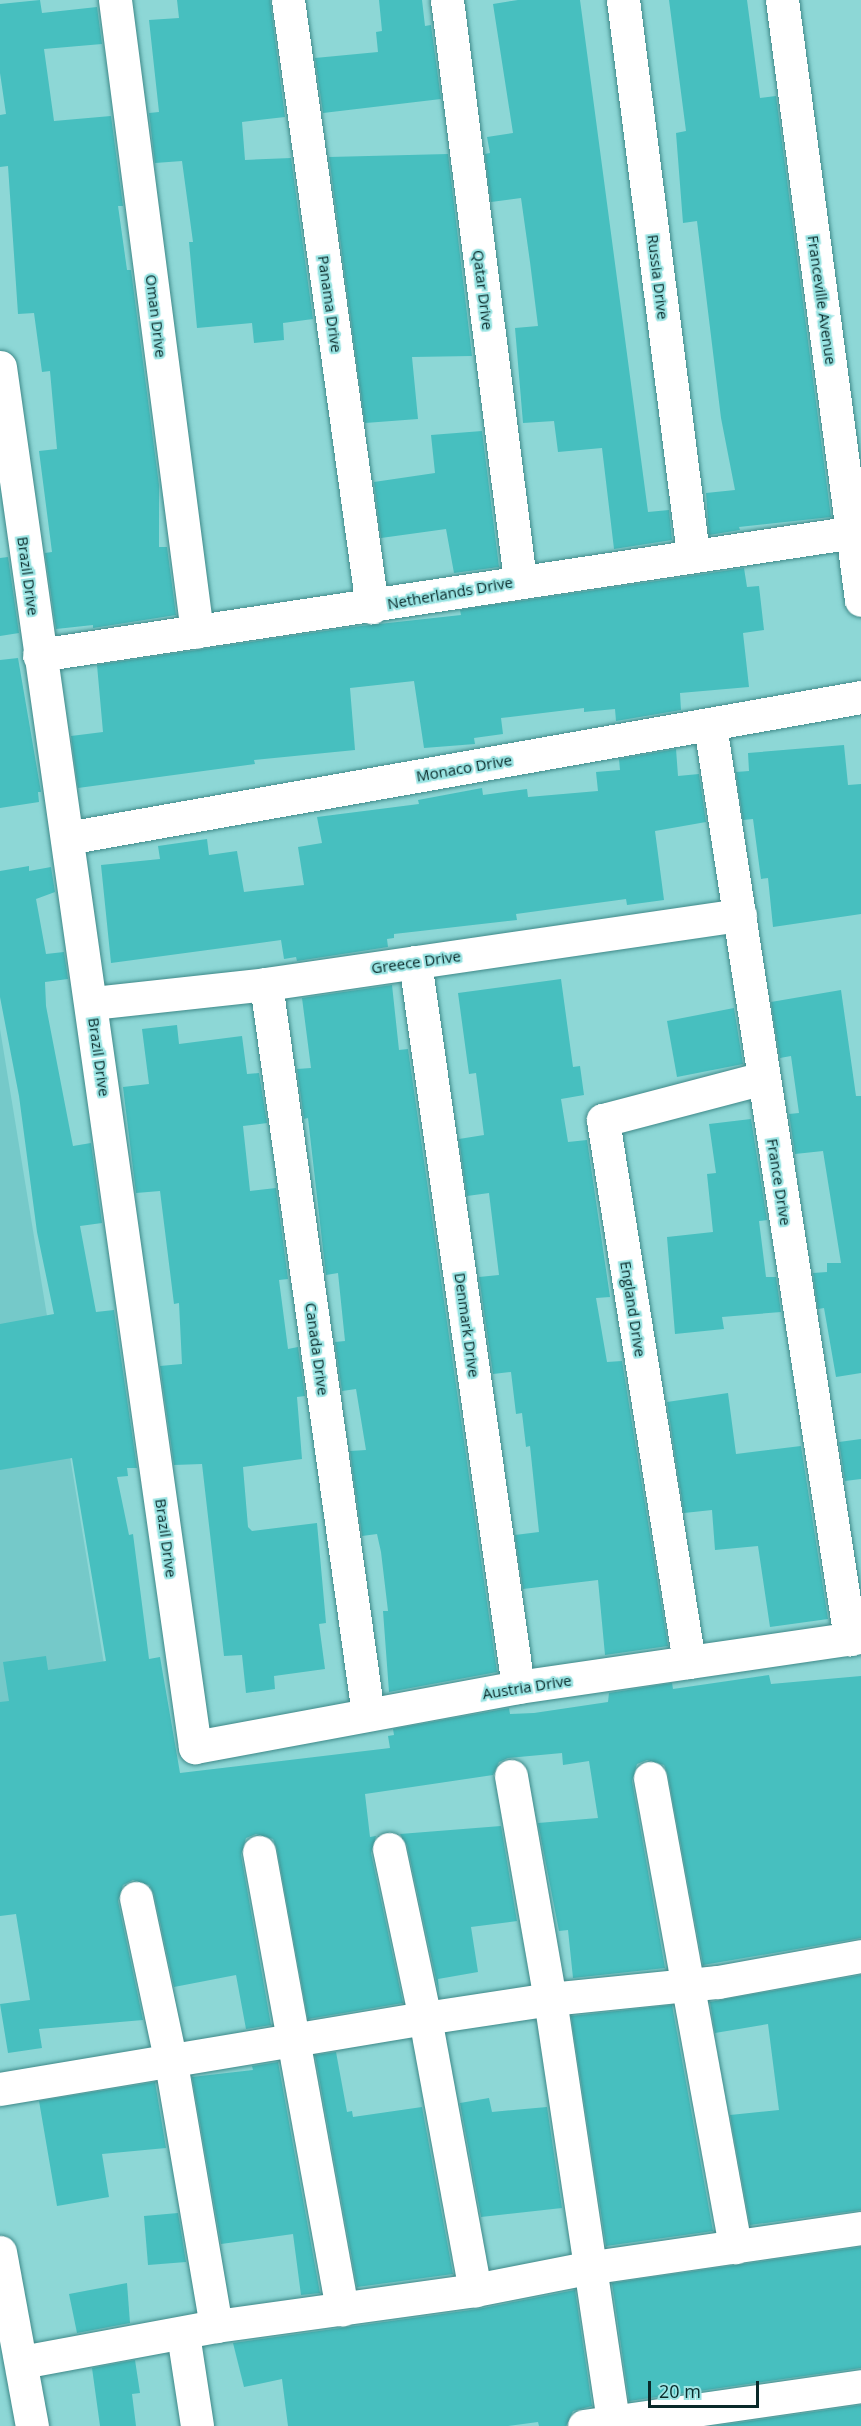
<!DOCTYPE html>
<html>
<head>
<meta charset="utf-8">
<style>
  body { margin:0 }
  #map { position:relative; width:861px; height:2426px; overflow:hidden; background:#8dd7d6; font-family:"Open Sans",sans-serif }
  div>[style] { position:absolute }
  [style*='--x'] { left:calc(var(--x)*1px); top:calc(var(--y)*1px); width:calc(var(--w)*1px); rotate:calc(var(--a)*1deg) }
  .built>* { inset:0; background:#75c9c9 }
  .building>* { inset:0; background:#47bfbf }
  .roads { filter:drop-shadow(0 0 2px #3f8989) drop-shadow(0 0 2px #3f8989) }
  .minor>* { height:33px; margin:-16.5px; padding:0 16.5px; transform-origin:16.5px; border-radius:16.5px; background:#fff }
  span { translate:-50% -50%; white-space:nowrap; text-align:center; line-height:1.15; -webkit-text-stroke:4.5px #9ae4e3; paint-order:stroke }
  .street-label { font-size:15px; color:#092929 }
  .scale { position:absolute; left:648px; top:2381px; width:111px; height:27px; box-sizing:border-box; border:3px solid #092929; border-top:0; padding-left:8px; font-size:18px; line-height:21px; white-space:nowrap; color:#092929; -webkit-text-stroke:4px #9ae4e3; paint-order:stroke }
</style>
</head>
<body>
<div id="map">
  <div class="built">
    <i style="clip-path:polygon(0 1029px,122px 1774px,0 1870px)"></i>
  </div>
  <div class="building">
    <i style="clip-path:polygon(40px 0,42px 13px,97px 7px,102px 44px,44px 49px,54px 121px,111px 116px,123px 206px,118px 206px,127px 270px,131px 270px,159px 485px,159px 547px,167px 547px,176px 615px,93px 628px,93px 625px,56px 629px,45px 553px,52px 552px,39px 451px,57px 449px,50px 371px,42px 372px,34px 313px,18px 314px,8px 166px,0 167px,0 115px,6px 114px,0 73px,0 4px)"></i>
    <i style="clip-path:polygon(177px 0,270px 0,285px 117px,242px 122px,245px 160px,291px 158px,313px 319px,283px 323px,284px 340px,254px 343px,252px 323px,197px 328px,189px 242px,193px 242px,182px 161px,155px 163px,149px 113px,159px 112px,149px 20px,179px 18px)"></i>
    <i style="clip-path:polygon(379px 0,422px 0,425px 26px,431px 25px,441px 99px,323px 113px,315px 58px,378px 52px,376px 32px,382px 31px)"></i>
    <i style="clip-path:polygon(518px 0,580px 0,648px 512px,669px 510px,672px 540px,614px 549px,602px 448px,558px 452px,554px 421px,523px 423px,515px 328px,538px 326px,530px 262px,521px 198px,491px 202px,485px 154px,490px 153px,487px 137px,513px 133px,493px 4px)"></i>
    <i style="clip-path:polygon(669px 0,747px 0,760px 98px,776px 96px,831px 517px,739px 527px,740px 530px,709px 535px,706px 493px,735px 490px,721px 418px,697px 221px,683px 223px,676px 133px,686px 131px)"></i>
    <i style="clip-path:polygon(448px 154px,472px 356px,412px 357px,418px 419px,365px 423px,329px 157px)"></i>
    <i style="clip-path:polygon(482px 431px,499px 567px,454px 573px,446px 529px,381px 538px,374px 482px,435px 473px,431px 435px)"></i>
    <i style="clip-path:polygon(8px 557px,19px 633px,0 636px,0 558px)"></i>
    <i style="clip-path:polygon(744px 568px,747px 587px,759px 586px,764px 630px,743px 633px,749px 687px,680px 693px,681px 710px,616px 721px,615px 709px,584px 712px,584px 708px,501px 718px,503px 734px,474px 738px,475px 744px,424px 748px,414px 681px,350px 688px,355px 750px,254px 760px,255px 764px,78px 788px,71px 736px,103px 732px,97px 665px,352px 627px,461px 615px,460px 610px)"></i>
    <i style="clip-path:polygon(18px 658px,41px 792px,38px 792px,39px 802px,0 808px,0 660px)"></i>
    <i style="clip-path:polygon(844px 745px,848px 785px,861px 784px,861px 914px,773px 927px,768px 878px,761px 879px,753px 819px,743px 820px,736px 772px,749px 771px,748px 753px)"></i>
    <i style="clip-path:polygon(676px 749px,678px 776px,699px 774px,706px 822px,655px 831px,664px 900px,627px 905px,626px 899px,516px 914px,517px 920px,394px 934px,394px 938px,387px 939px,388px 947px,297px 961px,296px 957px,284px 959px,281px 940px,111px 963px,101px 865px,160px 859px,158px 846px,207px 839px,209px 855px,237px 851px,244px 892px,304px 885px,298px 847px,322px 843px,317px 817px,419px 804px,418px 800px,482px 788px,483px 795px,527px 789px,528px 797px,598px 791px,596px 772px,620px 770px,619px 759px)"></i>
    <i style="clip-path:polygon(29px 866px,29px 871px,51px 867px,55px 892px,36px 899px,46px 954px,64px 952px,68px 979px,45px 982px,46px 1006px,73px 1146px,91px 1143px,102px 1223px,80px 1226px,96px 1312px,114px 1310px,137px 1468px,127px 1468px,128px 1476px,117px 1477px,129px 1535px,133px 1534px,149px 1659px,160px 1657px,180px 1773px,390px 1748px,388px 1736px,394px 1735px,393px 1729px,509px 1708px,510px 1714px,534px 1713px,608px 1702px,609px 1693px,672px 1683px,673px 1689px,769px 1675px,771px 1684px,861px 1676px,861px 1938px,703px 1965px,668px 1775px,664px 1765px,647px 1760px,637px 1764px,632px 1781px,665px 1968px,573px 1978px,568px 1930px,559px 1931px,538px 1823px,598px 1818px,589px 1761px,563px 1765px,562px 1753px,508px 1758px,499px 1762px,493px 1775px,365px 1794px,370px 1837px,376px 1836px,371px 1853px,403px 2003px,308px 2019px,277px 1849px,273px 1839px,256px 1834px,246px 1838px,241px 1855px,271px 2025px,246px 2029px,236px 1975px,174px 1987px,154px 1894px,149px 1885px,133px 1880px,123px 1885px,118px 1901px,143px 2020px,39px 2029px,42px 2048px,8px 2053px,0 2004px,30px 2000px,16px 1914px,0 1916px,0 1702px,9px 1701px,3px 1662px,46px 1656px,48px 1670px,106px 1661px,72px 1458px,0 1470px,0 1324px,54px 1314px,37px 1232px,19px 1096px,0 997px,0 871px)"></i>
    <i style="clip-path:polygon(561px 979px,573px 1067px,580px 1066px,584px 1095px,561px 1099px,568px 1142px,587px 1140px,610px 1297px,596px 1298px,607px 1362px,622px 1361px,668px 1646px,605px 1655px,598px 1580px,523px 1589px,515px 1535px,539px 1532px,530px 1446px,526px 1447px,522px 1413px,516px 1414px,511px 1372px,493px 1374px,479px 1277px,499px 1275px,489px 1193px,467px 1196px,459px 1139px,484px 1135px,476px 1073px,469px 1074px,458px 993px)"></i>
    <i style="clip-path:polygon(392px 985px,399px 1050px,408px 1049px,497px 1672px,389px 1692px,383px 1611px,388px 1611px,381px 1552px,377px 1534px,362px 1536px,350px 1451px,366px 1450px,356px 1389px,342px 1391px,335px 1342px,345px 1341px,338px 1273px,326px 1275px,308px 1118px,304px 1119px,297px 1069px,311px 1068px,302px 998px)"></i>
    <i style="clip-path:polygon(841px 990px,856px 1096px,861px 1096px,861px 1373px,836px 1377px,824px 1308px,818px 1309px,813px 1273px,827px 1272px,827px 1263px,841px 1263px,823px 1151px,795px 1154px,789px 1114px,799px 1113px,791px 1056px,780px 1058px,771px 1002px)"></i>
    <i style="clip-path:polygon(734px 1008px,743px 1064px,677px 1077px,667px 1021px)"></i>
    <i style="clip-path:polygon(177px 1025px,179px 1044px,242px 1036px,247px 1074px,259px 1073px,267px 1123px,243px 1126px,250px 1191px,276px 1188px,288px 1279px,279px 1280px,288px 1349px,298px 1347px,305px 1396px,297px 1397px,302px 1459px,243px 1467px,248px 1527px,252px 1531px,317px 1523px,326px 1623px,319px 1624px,325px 1669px,274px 1676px,275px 1689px,246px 1693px,242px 1655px,224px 1656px,202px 1464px,174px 1465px,160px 1366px,182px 1364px,179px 1303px,174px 1304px,160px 1191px,136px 1193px,123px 1087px,149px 1084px,142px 1029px)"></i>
    <i style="clip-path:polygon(751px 1119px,767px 1220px,759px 1221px,766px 1277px,776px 1277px,781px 1312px,722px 1317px,724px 1329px,675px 1334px,667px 1237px,713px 1232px,707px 1174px,716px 1173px,709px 1124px)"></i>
    <i style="clip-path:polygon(728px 1393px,736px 1454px,801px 1446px,828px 1619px,770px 1627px,758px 1546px,715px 1550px,712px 1510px,684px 1513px,667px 1402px)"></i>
    <i style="clip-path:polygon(861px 1439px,861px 1479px,845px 1481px,839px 1442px)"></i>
    <i style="clip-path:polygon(501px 1826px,517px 1921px,471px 1927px,478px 1972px,438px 1979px,439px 1993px,407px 1845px,400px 1834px)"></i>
    <i style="clip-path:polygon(861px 1975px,861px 2210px,750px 2225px,730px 2115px,779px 2110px,768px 2024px,715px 2033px,710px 2002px)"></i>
    <i style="clip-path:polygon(672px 2005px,713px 2231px,606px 2246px,571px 2016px)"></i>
    <i style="clip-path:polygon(336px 2052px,347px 2112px,352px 2111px,353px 2117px,422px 2107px,453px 2274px,357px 2287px,315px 2055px)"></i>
    <i style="clip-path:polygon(278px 2062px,320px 2293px,301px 2295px,293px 2234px,221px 2244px,192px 2077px,253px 2070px,252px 2066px)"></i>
    <i style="clip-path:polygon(155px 2082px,166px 2148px,102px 2154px,109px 2197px,57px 2206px,39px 2101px)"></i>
    <i style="clip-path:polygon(489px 2098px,492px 2112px,547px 2107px,562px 2208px,481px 2217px,460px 2103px)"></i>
    <i style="clip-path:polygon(178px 2213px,186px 2262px,148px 2265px,144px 2216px)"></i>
    <i style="clip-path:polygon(861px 2247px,861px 2368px,629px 2401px,612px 2283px)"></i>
    <i style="clip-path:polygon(127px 2283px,130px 2323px,77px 2333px,69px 2294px)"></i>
    <i style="clip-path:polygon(575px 2290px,592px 2406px,573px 2411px,566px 2426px,539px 2426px,538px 2422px,508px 2426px,288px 2426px,282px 2379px,244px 2387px,233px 2343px,478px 2309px)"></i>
    <i style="clip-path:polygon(135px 2360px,140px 2393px,132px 2394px,136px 2426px,100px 2426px,92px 2368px)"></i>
    <i style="clip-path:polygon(861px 2405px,861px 2426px,715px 2426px)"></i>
  </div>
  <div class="roads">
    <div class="minor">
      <i style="--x:115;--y:0;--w:637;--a:82.61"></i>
      <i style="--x:288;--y:0;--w:613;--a:82.12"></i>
      <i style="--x:447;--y:0;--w:585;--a:82.83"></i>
      <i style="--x:623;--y:0;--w:558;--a:82.8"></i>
      <i style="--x:782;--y:0;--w:605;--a:82.5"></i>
      <i style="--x:0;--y:367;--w:1394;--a:81.96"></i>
      <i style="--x:195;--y:1747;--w:329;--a:-10.5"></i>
      <i style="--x:518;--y:1687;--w:347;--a:-8.3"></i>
      <i style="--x:39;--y:655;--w:831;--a:-8.58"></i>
      <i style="--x:710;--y:725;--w:925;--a:81.29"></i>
      <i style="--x:67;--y:838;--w:806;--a:-10.07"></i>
      <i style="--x:415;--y:962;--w:732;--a:81.91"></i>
      <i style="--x:266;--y:984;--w:737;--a:82.05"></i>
      <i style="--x:92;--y:1003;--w:175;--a:-6.2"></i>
      <i style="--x:266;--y:984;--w:479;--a:-8.3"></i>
      <i style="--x:689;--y:1662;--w:549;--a:-99.02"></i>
      <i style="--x:603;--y:1120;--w:165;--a:-14.7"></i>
      <i style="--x:511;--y:1776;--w:226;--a:80.1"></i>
      <i style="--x:550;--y:1999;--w:432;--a:81.5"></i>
      <i style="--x:650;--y:1778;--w:477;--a:79.7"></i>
      <i style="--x:389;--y:1849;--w:173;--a:78"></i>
      <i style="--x:425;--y:2018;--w:277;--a:79.6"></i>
      <i style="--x:259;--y:1852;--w:465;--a:79.7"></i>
      <i style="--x:136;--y:1898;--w:169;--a:78"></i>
      <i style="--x:171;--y:2063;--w:267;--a:80.3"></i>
      <i style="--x:0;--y:2089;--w:431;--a:-9.5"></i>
      <i style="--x:425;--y:2018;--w:126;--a:-8.6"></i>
      <i style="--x:550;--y:1999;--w:169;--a:-5.8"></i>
      <i style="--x:718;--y:1982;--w:145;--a:-10.3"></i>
      <i style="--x:0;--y:2252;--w:177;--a:79.6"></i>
      <i style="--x:183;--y:2334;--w:93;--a:81.3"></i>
      <i style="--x:22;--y:2362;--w:197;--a:-10.5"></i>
      <i style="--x:216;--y:2326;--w:261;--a:-7.9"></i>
      <i style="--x:475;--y:2290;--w:114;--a:-11.1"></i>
      <i style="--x:587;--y:2268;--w:277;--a:-8.3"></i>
      <i style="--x:584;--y:2426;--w:280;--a:-8.2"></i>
    </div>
  </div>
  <div class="street-label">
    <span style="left:658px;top:277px;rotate:83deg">Russia Drive</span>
    <span style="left:483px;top:290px;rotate:83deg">Qatar Drive</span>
    <span style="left:822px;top:300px;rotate:82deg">Franceville Avenue</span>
    <span style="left:330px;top:304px;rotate:82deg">Panama Drive</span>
    <span style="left:156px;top:316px;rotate:83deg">Oman Drive</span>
    <span style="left:28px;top:576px;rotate:82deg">Brazil Drive</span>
    <span style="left:450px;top:593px;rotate:-10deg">Netherlands Drive</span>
    <span style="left:464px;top:768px;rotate:-10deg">Monaco Drive</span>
    <span style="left:416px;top:962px;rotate:-8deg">Greece Drive</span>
    <span style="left:99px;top:1057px;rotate:82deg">Brazil Drive</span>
    <span style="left:779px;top:1182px;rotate:81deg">France Drive</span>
    <span style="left:633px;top:1309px;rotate:81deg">England Drive</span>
    <span style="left:467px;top:1325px;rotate:82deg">Denmark Drive</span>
    <span style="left:317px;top:1349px;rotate:82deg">Canada Drive</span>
    <span style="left:166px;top:1538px;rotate:82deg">Brazil Drive</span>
    <span style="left:527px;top:1687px;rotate:-9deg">Austria Drive</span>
  </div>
  <div class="scale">20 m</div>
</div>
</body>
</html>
